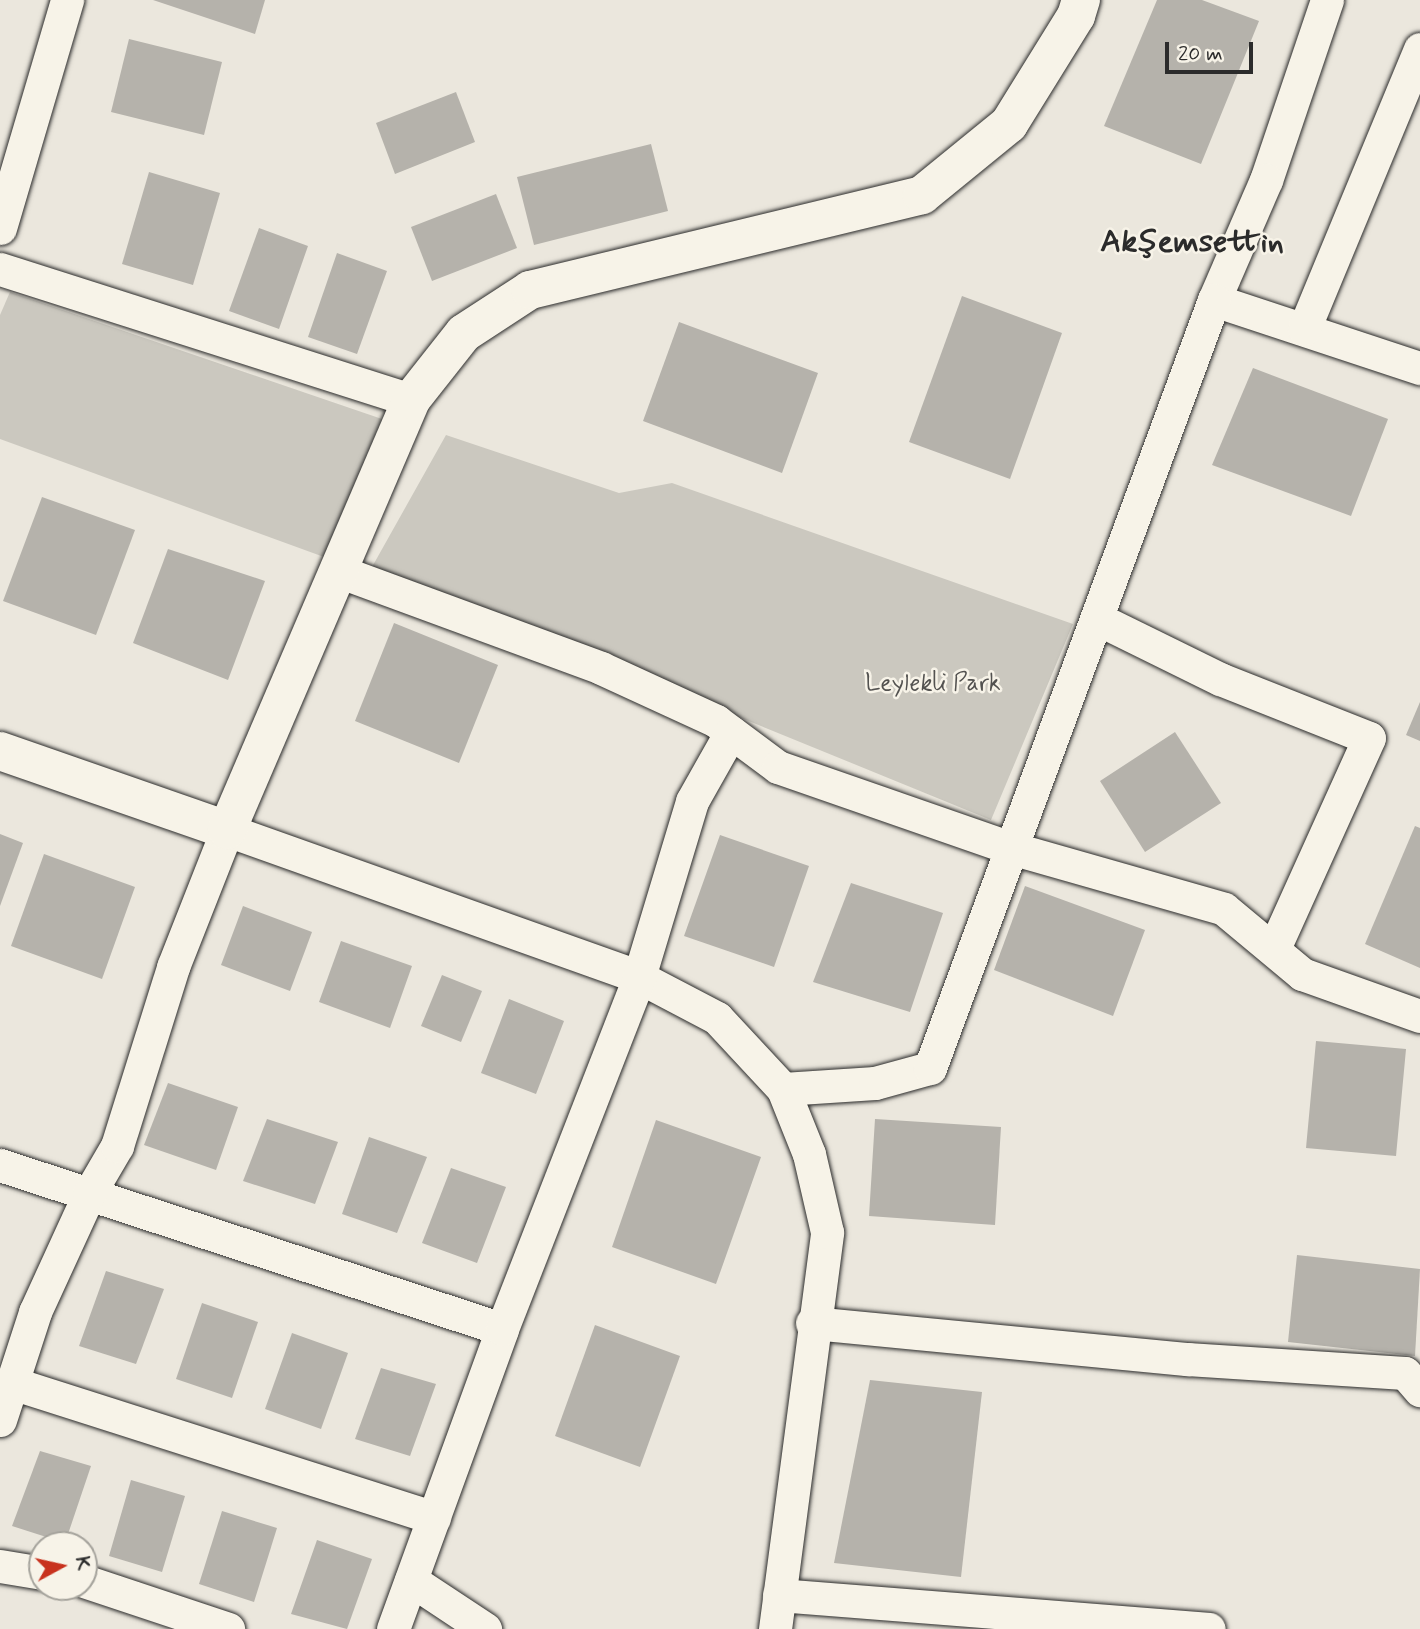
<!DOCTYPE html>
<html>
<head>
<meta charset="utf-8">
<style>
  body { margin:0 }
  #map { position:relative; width:1420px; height:1629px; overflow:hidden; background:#ebe7dd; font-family:Mynerve,sans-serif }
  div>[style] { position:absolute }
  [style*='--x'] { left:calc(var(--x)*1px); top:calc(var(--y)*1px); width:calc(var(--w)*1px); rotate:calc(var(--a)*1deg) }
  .green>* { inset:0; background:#cbc8bf }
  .building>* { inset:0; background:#b5b2ab }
  .roads { filter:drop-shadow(0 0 2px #2b2b2b) drop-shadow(0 0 2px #2b2b2b) }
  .minor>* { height:33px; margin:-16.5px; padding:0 16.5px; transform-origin:16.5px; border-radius:16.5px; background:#f7f3e8 }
  .tertiary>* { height:38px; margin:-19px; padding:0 19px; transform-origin:19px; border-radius:19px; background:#f7f3e8 }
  span { translate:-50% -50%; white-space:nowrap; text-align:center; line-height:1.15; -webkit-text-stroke:5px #f7f3e8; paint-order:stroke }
  .park-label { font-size:24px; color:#535250 }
  .district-label { font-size:32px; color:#2b2b2b; font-weight:700 }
  .north { position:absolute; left:28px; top:1531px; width:70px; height:70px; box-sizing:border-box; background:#f7f3e8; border:2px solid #a5a39c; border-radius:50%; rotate:82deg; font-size:19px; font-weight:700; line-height:28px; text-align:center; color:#2b2b2b }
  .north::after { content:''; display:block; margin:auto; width:24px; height:32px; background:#c8321e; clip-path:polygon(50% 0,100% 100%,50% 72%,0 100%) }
  .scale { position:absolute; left:1165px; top:42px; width:88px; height:32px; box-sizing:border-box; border:4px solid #2b2b2b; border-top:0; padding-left:9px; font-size:21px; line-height:24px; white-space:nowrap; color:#2b2b2b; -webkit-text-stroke:5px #f7f3e8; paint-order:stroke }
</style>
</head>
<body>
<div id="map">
  <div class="green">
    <i style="clip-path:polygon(10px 292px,382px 419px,324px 557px,0 439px,0 315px)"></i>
    <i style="clip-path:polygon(446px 435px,619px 493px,672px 483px,1073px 624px,991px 820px,372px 567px)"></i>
  </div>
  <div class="building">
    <i style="clip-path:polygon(153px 0,265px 0,255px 34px)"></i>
    <i style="clip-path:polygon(1157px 0,1202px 0,1259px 21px,1201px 164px,1104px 126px)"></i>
    <i style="clip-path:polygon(129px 39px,222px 62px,204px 135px,111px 112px)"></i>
    <i style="clip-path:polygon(456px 92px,475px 142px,395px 174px,376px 123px)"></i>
    <i style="clip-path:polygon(651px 144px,668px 211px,534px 245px,517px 177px)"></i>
    <i style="clip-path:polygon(149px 172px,220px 193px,193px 285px,122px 264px)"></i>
    <i style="clip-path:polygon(496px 194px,517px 248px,432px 281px,411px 227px)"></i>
    <i style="clip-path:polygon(259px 228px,308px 246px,279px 329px,229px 311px)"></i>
    <i style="clip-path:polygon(337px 253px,387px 271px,357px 354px,308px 337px)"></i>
    <i style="clip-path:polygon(962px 296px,1062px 333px,1010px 479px,909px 442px)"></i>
    <i style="clip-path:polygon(679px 322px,818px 373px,782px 473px,643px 421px)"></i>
    <i style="clip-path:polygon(1253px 368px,1388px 419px,1351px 516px,1212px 465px)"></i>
    <i style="clip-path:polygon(42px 497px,135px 530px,96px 635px,3px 601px)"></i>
    <i style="clip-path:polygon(168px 549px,265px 581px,228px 680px,133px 643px)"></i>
    <i style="clip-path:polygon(394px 623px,498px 665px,459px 763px,355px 721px)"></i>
    <i style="clip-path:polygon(1420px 702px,1420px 741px,1406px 735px)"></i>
    <i style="clip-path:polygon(1175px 732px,1221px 803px,1145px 852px,1100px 781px)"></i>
    <i style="clip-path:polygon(1415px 826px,1420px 828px,1420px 968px,1365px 944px)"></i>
    <i style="clip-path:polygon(0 834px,23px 843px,0 906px)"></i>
    <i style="clip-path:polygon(720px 835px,809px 866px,774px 967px,684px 936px)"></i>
    <i style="clip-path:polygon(44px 854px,135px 887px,102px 979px,11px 946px)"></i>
    <i style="clip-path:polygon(851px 883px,943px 913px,910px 1012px,813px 982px)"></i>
    <i style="clip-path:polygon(1025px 886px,1145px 930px,1113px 1016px,994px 970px)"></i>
    <i style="clip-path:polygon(243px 906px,312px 932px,290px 991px,221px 965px)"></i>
    <i style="clip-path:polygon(341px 941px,412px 966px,390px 1028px,319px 1002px)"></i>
    <i style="clip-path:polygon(442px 975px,482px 991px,461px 1042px,421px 1026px)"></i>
    <i style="clip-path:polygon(509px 999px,564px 1021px,536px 1094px,481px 1073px)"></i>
    <i style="clip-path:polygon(1316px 1041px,1406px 1049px,1396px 1156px,1306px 1148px)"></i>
    <i style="clip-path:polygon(168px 1083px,238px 1107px,216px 1170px,144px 1145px)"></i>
    <i style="clip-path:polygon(267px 1119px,338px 1142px,315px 1204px,243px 1181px)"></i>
    <i style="clip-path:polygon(875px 1119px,1001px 1127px,995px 1225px,869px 1216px)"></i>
    <i style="clip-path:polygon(656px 1120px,761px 1157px,716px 1284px,612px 1247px)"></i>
    <i style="clip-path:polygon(369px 1137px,427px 1157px,397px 1233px,342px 1214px)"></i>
    <i style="clip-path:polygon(451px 1168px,506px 1187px,477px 1263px,422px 1243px)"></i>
    <i style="clip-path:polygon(1297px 1255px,1420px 1269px,1415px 1356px,1288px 1342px)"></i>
    <i style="clip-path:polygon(106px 1271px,164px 1289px,136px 1364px,79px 1346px)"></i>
    <i style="clip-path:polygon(202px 1303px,258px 1322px,232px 1398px,176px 1379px)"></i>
    <i style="clip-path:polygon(595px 1325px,680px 1356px,640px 1467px,555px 1436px)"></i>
    <i style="clip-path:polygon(292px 1333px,348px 1353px,321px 1429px,265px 1409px)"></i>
    <i style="clip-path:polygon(381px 1368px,436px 1384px,410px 1456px,355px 1439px)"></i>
    <i style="clip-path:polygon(870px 1380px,982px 1392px,961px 1577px,834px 1563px)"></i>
    <i style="clip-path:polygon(40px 1451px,91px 1466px,65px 1543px,12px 1526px)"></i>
    <i style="clip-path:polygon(131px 1480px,185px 1496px,162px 1572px,109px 1556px)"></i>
    <i style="clip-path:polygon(222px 1511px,277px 1528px,254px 1602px,199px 1584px)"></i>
    <i style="clip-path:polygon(317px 1540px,372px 1559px,347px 1629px,291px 1614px)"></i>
  </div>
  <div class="roads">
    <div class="minor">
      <i style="--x:1327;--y:0;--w:190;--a:108.7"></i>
      <i style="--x:1266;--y:180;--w:131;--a:113.4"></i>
      <i style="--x:1214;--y:300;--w:217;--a:18.3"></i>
      <i style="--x:0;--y:228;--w:238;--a:-73.6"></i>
      <i style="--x:0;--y:269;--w:431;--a:17.7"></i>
      <i style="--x:1304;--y:329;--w:303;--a:-67.5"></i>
      <i style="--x:338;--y:571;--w:280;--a:20.2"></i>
      <i style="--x:601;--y:668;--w:127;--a:24.7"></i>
      <i style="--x:716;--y:721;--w:77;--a:36.6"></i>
      <i style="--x:778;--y:767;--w:250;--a:19.2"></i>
      <i style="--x:1014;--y:849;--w:218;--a:15.9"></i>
      <i style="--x:1224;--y:909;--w:102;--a:39.8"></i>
      <i style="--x:1302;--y:974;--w:125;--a:19.6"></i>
      <i style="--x:1098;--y:619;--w:136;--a:26.2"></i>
      <i style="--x:1220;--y:679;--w:160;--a:21.6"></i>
      <i style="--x:1369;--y:738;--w:230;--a:114.3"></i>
      <i style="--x:0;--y:1165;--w:528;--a:18.09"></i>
      <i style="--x:812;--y:1323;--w:377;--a:5.5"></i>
      <i style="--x:1187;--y:1359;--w:218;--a:3.7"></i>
      <i style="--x:1405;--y:1373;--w:23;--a:49"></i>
      <i style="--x:12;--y:1383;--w:443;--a:17.7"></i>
      <i style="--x:0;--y:1420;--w:114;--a:-72"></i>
      <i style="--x:35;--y:1312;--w:130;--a:-65.4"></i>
      <i style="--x:89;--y:1194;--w:56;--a:-59.7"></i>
      <i style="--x:117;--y:1146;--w:188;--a:-72.6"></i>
      <i style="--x:173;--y:967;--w:147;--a:-68.5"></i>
      <i style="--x:227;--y:830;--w:437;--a:19.6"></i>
      <i style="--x:639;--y:977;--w:88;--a:27.7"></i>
      <i style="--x:717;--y:1018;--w:97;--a:47.1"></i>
      <i style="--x:783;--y:1089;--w:92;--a:-3.7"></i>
      <i style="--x:875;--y:1083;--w:57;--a:-15.3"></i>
      <i style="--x:930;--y:1068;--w:819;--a:-69.71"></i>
      <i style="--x:0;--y:1566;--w:43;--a:9.5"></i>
      <i style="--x:411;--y:1580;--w:89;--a:33.5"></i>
      <i style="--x:84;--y:1581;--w:152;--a:18.4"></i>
      <i style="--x:779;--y:1595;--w:431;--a:4.5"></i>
      <i style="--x:393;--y:1629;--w:319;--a:-70"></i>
      <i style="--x:502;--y:1329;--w:378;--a:-68.7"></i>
      <i style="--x:639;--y:977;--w:184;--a:-73.2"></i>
      <i style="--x:692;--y:801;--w:79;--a:-60.5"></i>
      <i style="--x:775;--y:1629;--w:400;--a:-82.5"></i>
      <i style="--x:827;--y:1232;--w:80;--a:-103"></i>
      <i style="--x:809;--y:1154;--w:70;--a:-111.8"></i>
    </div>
    <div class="tertiary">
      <i style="--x:0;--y:751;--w:240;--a:19.2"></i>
      <i style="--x:227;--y:830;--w:468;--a:-66.8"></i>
      <i style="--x:411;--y:400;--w:85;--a:-51.7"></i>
      <i style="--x:464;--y:333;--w:79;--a:-33.1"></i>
      <i style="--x:530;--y:290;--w:403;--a:-13.6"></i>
      <i style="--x:922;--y:195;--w:112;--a:-39.2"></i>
      <i style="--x:1009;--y:124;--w:127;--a:-58.2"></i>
      <i style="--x:1076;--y:16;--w:17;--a:-73"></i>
    </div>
  </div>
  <div class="park-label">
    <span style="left:933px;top:684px">Leylekli Park</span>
  </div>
  <div class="district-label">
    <span style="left:1192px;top:242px">Akşemsettin</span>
  </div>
  <div class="north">K</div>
  <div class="scale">20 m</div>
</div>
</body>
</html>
